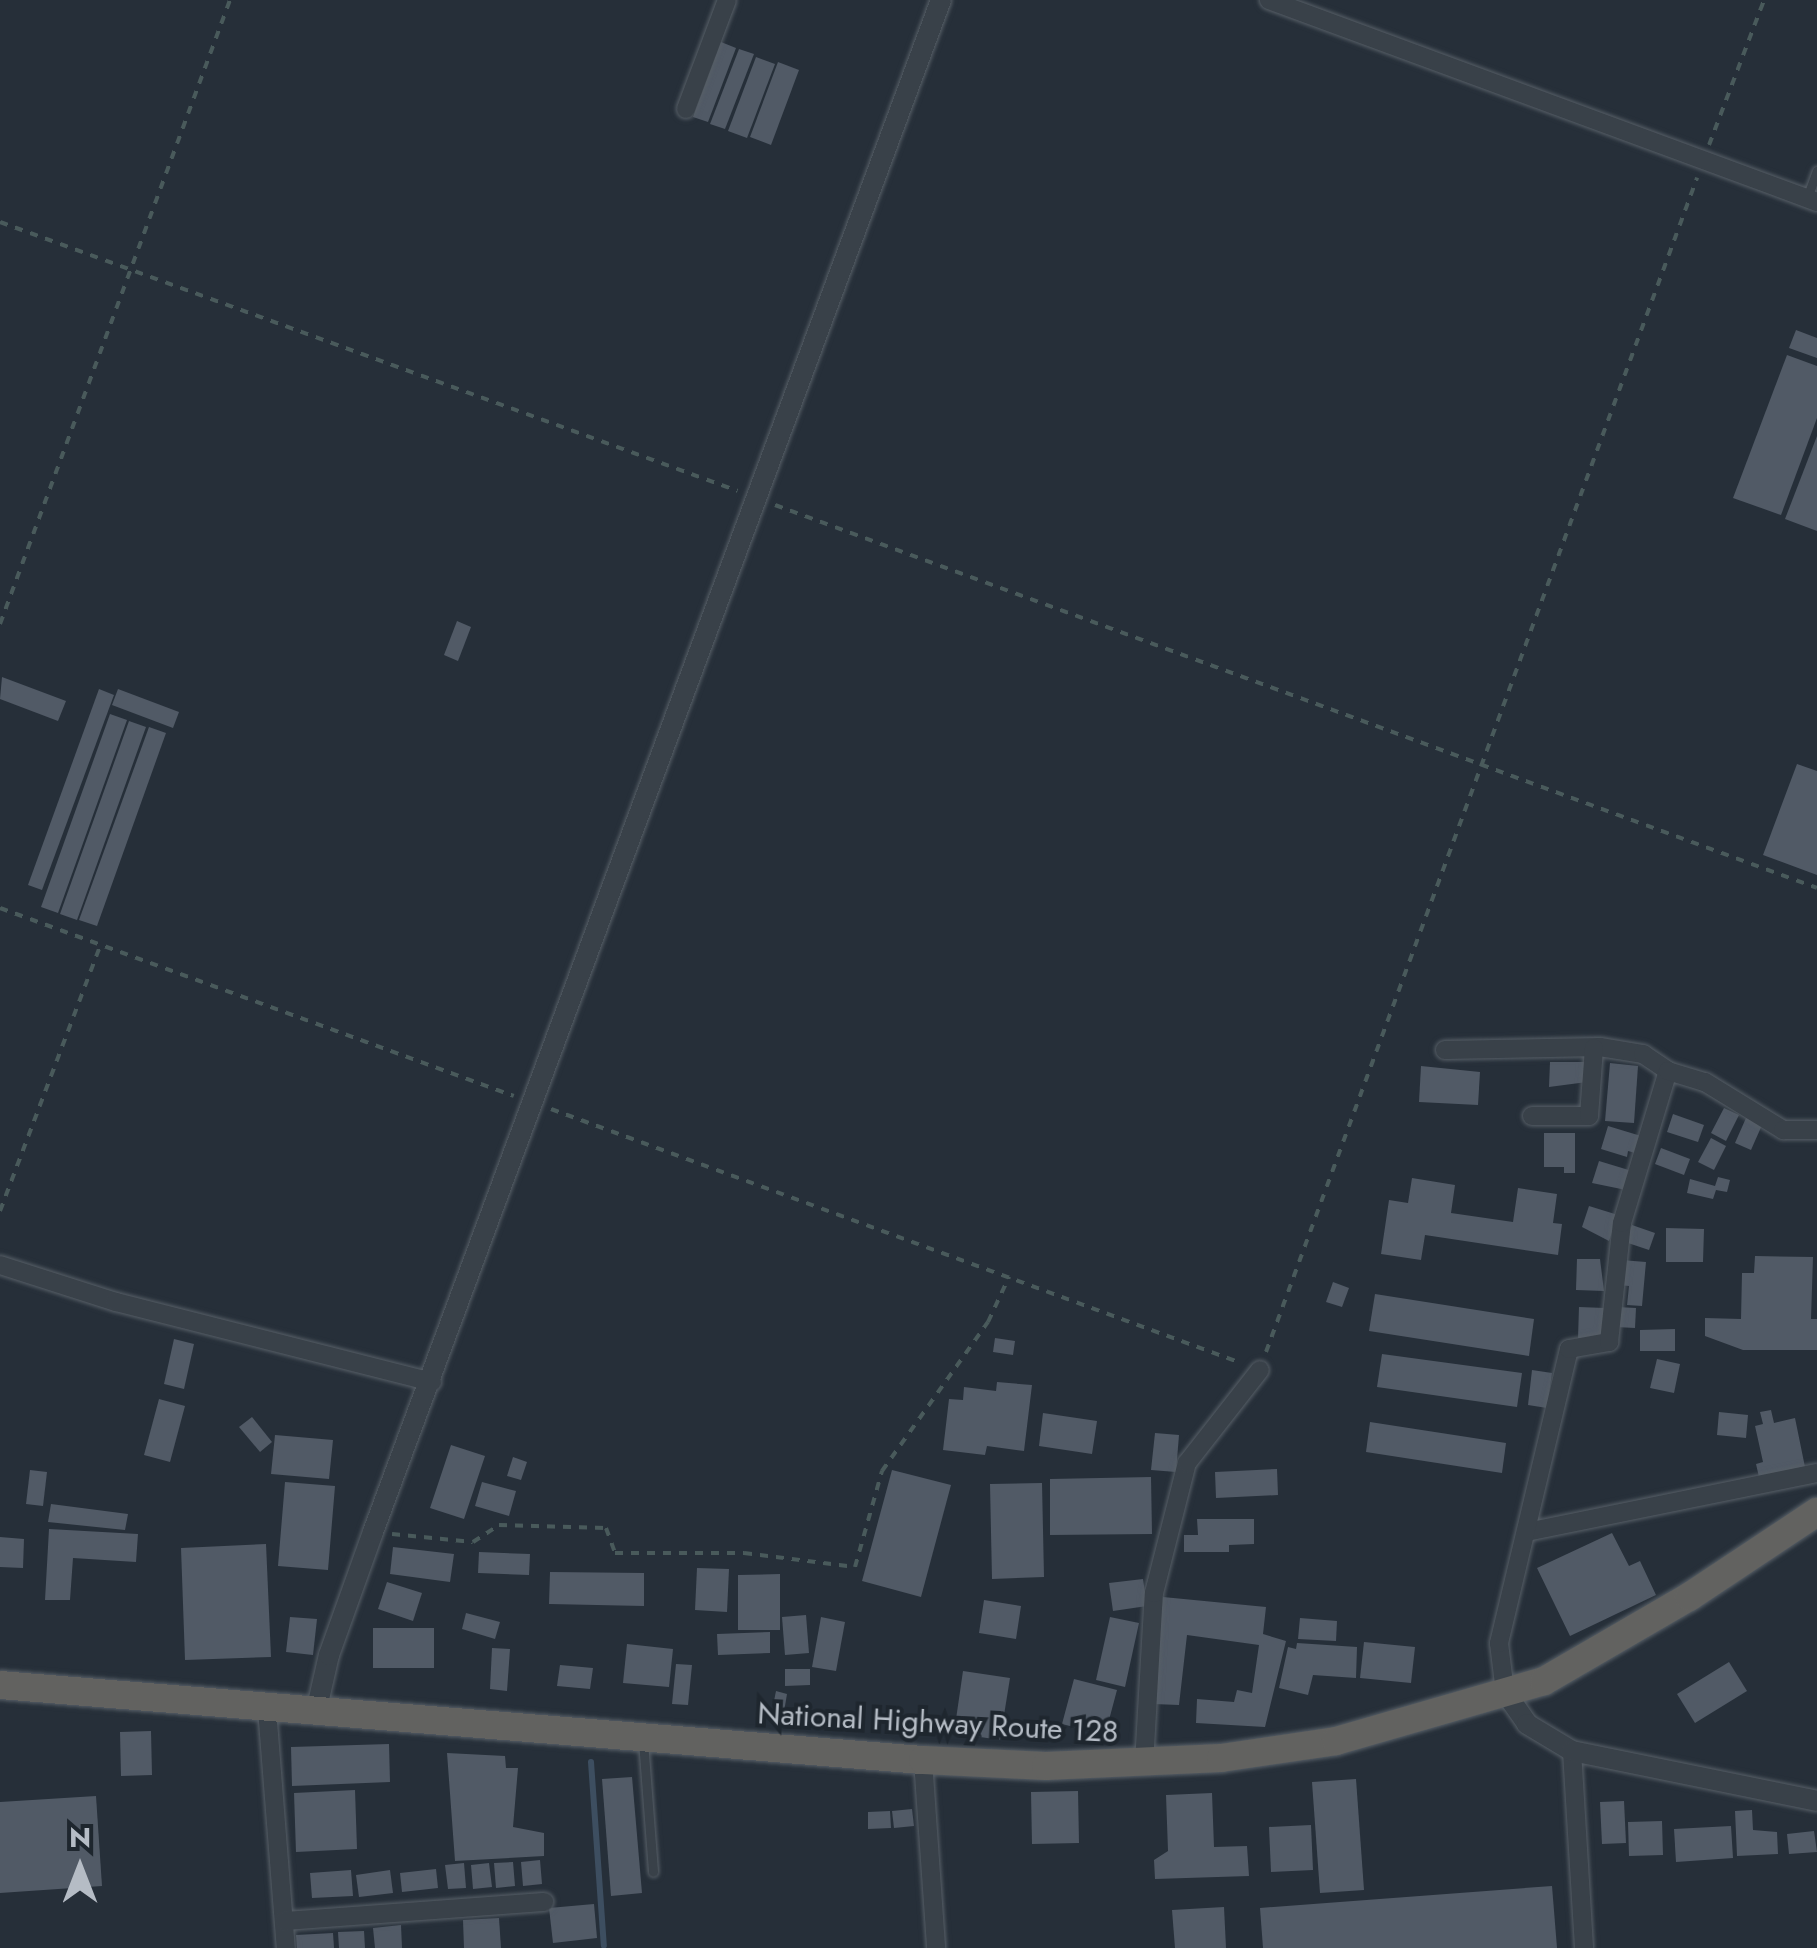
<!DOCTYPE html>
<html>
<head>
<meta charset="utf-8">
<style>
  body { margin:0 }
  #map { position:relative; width:1817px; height:1948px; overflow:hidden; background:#262f39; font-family:Jost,sans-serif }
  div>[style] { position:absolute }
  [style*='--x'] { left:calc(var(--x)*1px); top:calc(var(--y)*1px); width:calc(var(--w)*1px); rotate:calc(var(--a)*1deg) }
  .stream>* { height:6px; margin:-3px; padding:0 3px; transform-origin:3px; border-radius:3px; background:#3d4e60 }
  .building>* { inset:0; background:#515a66 }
  .path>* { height:4px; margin-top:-2px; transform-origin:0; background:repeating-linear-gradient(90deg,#495a5b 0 8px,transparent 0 16px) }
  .roads { filter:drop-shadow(0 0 2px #575f67) drop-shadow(0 0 2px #575f67) }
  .service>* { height:9px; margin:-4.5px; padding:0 4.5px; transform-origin:4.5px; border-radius:4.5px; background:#394149 }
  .minor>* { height:18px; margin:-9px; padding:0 9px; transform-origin:9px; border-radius:9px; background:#394149 }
  .tertiary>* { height:20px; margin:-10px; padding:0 10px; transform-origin:10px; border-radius:10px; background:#394149 }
  .trunk>* { height:28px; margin:-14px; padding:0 14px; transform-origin:14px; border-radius:14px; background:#626260 }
  span { translate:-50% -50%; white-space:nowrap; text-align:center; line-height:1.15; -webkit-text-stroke:8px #1e262e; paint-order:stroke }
  .street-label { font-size:30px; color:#b5bcc5 }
  .north { position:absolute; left:30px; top:1818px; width:100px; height:100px; -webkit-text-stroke:8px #1e262e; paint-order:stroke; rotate:0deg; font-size:28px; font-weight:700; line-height:40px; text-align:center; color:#b5bcc5 }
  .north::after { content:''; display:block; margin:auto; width:35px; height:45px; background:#b5bcc5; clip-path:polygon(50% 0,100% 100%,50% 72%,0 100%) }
</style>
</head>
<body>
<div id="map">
  <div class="stream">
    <i style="--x:591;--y:1762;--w:184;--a:86"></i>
  </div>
  <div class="building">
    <i style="clip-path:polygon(721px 42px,736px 48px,708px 122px,693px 117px)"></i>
    <i style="clip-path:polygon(739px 49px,754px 54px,725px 129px,710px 124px)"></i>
    <i style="clip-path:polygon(756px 57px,775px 64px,747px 138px,728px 131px)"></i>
    <i style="clip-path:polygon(778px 62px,799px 70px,771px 145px,750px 137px)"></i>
    <i style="clip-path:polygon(1796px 330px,1817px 338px,1817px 358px,1789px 348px)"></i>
    <i style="clip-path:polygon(1787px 355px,1817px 366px,1817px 418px,1781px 515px,1733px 498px)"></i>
    <i style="clip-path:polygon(1817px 436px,1817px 531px,1785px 519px)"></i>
    <i style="clip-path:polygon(457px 621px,471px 627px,458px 661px,444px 655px)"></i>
    <i style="clip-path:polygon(2px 677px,66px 701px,58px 721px,0 699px)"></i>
    <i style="clip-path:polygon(99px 689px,114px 695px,42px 890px,28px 885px)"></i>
    <i style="clip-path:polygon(118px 689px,179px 712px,173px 728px,112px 705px)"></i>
    <i style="clip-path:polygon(110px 714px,127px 720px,58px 913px,41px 907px)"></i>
    <i style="clip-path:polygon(129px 721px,146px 727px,77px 920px,60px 914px)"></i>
    <i style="clip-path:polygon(149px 727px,166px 733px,97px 926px,79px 920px)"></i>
    <i style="clip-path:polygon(1797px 764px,1817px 771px,1817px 875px,1763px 855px)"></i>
    <i style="clip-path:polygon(1550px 1062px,1587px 1062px,1587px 1082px,1549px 1087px)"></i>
    <i style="clip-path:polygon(1610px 1063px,1638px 1066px,1634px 1123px,1605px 1121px)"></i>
    <i style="clip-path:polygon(1421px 1066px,1480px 1072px,1478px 1105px,1419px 1102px)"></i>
    <i style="clip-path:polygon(1724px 1108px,1739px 1115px,1726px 1141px,1711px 1133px)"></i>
    <i style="clip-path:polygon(1673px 1114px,1704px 1125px,1698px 1142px,1667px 1132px)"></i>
    <i style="clip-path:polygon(1746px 1118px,1762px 1125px,1751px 1150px,1735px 1143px)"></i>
    <i style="clip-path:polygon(1608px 1126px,1641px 1136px,1635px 1153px,1628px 1151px,1627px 1157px,1601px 1149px)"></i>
    <i style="clip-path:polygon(1544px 1133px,1575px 1133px,1575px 1173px,1564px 1173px,1564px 1167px,1544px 1167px)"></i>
    <i style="clip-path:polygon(1711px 1138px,1726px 1146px,1714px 1170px,1698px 1162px)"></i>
    <i style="clip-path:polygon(1661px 1148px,1690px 1159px,1684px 1175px,1655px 1164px)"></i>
    <i style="clip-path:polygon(1599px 1161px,1632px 1171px,1626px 1190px,1592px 1183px)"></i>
    <i style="clip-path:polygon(1718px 1177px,1730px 1180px,1727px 1192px,1716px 1190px,1713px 1199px,1687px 1193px,1690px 1179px,1715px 1186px)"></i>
    <i style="clip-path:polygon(1412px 1178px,1455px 1185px,1451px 1213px,1513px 1222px,1518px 1188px,1557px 1194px,1553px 1223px,1562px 1224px,1558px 1255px,1425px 1235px,1421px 1260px,1381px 1254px,1389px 1200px,1408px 1203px)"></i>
    <i style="clip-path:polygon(1589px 1206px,1618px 1215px,1609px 1241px,1582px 1227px)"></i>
    <i style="clip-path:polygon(1632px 1225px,1655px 1233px,1649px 1250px,1625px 1242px)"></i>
    <i style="clip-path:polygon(1666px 1228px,1704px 1229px,1703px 1262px,1666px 1262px)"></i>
    <i style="clip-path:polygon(1755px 1256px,1813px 1257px,1811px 1319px,1817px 1319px,1817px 1350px,1743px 1350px,1705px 1336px,1705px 1318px,1741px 1319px,1742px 1273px,1754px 1273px)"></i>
    <i style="clip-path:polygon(1577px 1259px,1600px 1259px,1604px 1291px,1576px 1290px)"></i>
    <i style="clip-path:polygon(1621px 1260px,1646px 1262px,1642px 1306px,1627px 1305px,1629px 1286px,1619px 1285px)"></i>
    <i style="clip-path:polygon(1333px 1282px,1349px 1288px,1342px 1307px,1326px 1302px)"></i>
    <i style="clip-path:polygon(1375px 1294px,1534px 1319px,1529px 1356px,1369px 1331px)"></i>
    <i style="clip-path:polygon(1579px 1307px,1605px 1308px,1604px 1339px,1578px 1338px)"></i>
    <i style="clip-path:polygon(1617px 1307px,1636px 1308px,1635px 1328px,1616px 1327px)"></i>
    <i style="clip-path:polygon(1675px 1329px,1675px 1351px,1640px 1351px,1640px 1330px)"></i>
    <i style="clip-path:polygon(995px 1338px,1015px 1341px,1013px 1355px,993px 1352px)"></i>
    <i style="clip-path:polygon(174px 1339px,194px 1344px,184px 1389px,164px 1384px)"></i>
    <i style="clip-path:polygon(1382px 1354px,1522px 1373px,1517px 1407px,1377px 1387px)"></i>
    <i style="clip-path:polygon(1657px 1359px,1680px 1364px,1674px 1393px,1650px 1388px)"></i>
    <i style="clip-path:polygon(1532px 1370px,1552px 1373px,1547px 1408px,1528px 1405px)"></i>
    <i style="clip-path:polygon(997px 1382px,1032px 1385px,1024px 1451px,987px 1446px,985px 1455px,943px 1450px,949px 1399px,963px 1400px,964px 1387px,996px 1391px)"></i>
    <i style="clip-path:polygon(159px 1399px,185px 1406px,170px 1462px,144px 1455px)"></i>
    <i style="clip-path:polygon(1771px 1410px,1774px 1423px,1795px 1418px,1805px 1467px,1759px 1477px,1756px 1464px,1763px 1462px,1755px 1426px,1763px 1424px,1760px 1412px)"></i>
    <i style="clip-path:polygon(1719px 1412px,1748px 1415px,1746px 1438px,1717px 1435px)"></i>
    <i style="clip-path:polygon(1043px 1413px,1097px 1421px,1092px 1454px,1039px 1446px)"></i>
    <i style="clip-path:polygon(252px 1417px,272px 1442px,260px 1452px,239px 1427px)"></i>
    <i style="clip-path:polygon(1370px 1422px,1506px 1443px,1502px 1473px,1366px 1452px)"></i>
    <i style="clip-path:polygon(1155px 1433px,1179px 1435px,1176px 1472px,1151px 1470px)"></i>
    <i style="clip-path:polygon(275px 1435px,333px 1440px,329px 1479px,271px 1474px)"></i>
    <i style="clip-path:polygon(451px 1445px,485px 1456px,464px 1519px,430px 1508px)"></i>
    <i style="clip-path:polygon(513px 1457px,527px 1462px,521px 1480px,507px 1476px)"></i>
    <i style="clip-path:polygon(1277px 1469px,1278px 1495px,1216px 1498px,1215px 1472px)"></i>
    <i style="clip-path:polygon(30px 1470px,47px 1472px,43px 1506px,26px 1504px)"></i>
    <i style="clip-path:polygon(892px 1470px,951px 1485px,921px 1597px,862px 1581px)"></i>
    <i style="clip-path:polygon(1151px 1477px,1152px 1534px,1050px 1535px,1050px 1479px)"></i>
    <i style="clip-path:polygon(285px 1482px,335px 1486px,328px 1570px,278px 1566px)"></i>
    <i style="clip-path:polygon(482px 1482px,516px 1491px,509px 1516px,475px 1506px)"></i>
    <i style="clip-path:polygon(1042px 1483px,1044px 1577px,992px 1579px,990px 1484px)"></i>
    <i style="clip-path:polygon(51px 1504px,128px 1514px,125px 1530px,48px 1522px)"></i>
    <i style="clip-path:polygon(1197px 1519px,1254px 1519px,1254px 1544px,1229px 1545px,1229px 1552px,1184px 1552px,1184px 1535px,1198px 1535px)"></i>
    <i style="clip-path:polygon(49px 1529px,138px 1534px,136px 1562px,73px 1558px,70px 1600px,45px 1600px)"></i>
    <i style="clip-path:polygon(1612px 1533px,1629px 1566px,1640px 1561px,1656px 1595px,1570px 1636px,1537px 1568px)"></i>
    <i style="clip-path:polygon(0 1537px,24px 1539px,23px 1568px,0 1567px)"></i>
    <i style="clip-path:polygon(266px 1544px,271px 1657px,185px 1660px,181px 1548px)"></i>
    <i style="clip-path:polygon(393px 1547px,454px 1554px,450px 1582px,390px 1574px)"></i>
    <i style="clip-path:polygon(479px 1552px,530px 1554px,529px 1575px,478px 1573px)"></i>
    <i style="clip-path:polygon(697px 1568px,729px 1569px,727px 1612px,695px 1610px)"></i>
    <i style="clip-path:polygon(550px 1572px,644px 1573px,644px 1606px,549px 1604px)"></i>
    <i style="clip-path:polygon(780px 1574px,780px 1630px,738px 1630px,738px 1575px)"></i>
    <i style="clip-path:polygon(1143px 1579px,1147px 1606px,1113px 1611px,1109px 1583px)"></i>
    <i style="clip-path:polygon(387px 1582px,422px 1593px,413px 1621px,378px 1609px)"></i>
    <i style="clip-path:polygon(1163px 1597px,1266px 1607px,1263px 1634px,1286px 1641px,1265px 1727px,1196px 1723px,1197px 1699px,1234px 1702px,1237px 1690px,1252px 1693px,1259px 1645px,1187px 1635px,1179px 1705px,1153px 1704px)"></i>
    <i style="clip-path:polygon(984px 1600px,1021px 1606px,1016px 1639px,979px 1633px)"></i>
    <i style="clip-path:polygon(466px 1613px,500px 1622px,495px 1639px,462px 1629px)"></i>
    <i style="clip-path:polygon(806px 1615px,809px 1653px,785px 1655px,782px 1617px)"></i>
    <i style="clip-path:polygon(290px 1617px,317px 1619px,313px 1655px,286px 1652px)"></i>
    <i style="clip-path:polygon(821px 1617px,845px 1622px,836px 1671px,812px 1667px)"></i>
    <i style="clip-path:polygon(1110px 1617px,1139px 1623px,1125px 1687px,1096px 1680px)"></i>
    <i style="clip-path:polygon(1300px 1618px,1337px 1621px,1336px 1641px,1298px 1639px)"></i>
    <i style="clip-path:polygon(373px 1628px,434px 1628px,434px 1668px,373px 1668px)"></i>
    <i style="clip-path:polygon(770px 1632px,770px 1653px,718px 1655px,717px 1634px)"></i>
    <i style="clip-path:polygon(1364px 1642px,1415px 1647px,1411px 1683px,1360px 1678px)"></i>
    <i style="clip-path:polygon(1297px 1643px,1357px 1647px,1356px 1678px,1313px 1675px,1308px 1695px,1279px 1688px,1288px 1647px,1296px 1649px)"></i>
    <i style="clip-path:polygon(627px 1644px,673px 1649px,669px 1687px,623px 1683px)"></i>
    <i style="clip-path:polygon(492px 1648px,510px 1649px,507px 1691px,490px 1689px)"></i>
    <i style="clip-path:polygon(1729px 1662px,1747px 1691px,1695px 1723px,1677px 1694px)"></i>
    <i style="clip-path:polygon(676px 1664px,692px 1665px,688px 1705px,672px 1704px)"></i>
    <i style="clip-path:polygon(560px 1665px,593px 1668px,590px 1689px,557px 1686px)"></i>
    <i style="clip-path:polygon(785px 1669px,810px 1669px,810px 1685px,785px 1686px)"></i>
    <i style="clip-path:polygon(963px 1671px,1010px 1678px,1000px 1740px,954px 1733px)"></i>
    <i style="clip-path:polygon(1074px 1679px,1117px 1690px,1105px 1735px,1062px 1724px)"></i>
    <i style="clip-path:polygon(776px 1691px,787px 1694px,783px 1718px,771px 1716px)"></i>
    <i style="clip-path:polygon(151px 1731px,152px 1775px,121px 1776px,120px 1732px)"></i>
    <i style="clip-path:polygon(389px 1744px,390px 1782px,292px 1786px,291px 1747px)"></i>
    <i style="clip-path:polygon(447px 1753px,505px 1756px,506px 1768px,518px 1768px,513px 1827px,544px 1833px,544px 1856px,455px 1861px)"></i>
    <i style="clip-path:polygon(632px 1777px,642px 1893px,611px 1896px,602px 1779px)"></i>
    <i style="clip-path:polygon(1356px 1779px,1364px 1890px,1320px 1893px,1312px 1782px)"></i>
    <i style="clip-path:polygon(355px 1790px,357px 1849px,296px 1852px,294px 1793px)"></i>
    <i style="clip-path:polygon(1078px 1791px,1079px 1843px,1032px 1844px,1031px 1792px)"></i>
    <i style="clip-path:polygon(1212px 1793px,1214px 1847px,1247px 1846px,1249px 1876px,1155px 1879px,1154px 1860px,1168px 1851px,1166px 1795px)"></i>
    <i style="clip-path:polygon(96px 1796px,102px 1886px,0 1893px,0 1802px)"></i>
    <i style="clip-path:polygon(1624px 1801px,1626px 1843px,1602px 1844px,1600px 1802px)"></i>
    <i style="clip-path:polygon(912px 1809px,914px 1826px,894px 1828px,892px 1811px)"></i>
    <i style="clip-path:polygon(1752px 1810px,1753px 1830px,1777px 1832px,1778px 1854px,1737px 1856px,1735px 1811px)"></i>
    <i style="clip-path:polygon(890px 1811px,891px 1828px,868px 1829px,868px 1812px)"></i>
    <i style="clip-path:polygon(1662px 1821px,1663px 1855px,1629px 1856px,1628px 1822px)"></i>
    <i style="clip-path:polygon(1311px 1825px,1313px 1870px,1271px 1872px,1269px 1827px)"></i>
    <i style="clip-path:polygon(1731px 1826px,1733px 1858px,1676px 1862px,1674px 1829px)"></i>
    <i style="clip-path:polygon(1814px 1831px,1817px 1852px,1789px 1854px,1787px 1834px)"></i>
    <i style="clip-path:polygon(540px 1860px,542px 1884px,523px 1886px,521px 1862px)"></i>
    <i style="clip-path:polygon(513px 1862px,515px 1886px,496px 1888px,494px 1863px)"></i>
    <i style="clip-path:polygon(464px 1863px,466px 1888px,448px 1889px,445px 1865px)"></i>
    <i style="clip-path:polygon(489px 1863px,492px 1887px,473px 1889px,471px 1865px)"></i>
    <i style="clip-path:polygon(436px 1869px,438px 1888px,402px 1892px,400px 1873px)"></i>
    <i style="clip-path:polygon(351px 1870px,353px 1896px,312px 1898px,310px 1873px)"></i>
    <i style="clip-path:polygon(390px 1870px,393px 1893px,359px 1897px,356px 1875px)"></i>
    <i style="clip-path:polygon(1552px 1886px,1557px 1948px,1263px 1948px,1260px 1908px)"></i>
    <i style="clip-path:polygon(594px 1904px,597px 1938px,553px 1943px,549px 1908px)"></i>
    <i style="clip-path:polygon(1224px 1907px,1226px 1948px,1175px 1948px,1172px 1910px)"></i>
    <i style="clip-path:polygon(499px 1918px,501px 1948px,464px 1948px,463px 1920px)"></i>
    <i style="clip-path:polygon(401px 1925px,402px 1948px,375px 1948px,373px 1928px)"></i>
    <i style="clip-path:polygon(364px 1931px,365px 1948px,339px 1948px,338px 1932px)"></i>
    <i style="clip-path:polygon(333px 1933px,334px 1948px,297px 1948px,296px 1935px)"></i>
  </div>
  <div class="path">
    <i style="--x:1709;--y:145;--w:155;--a:-69.2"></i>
    <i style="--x:0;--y:222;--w:785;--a:20.03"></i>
    <i style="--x:775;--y:505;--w:1110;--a:20.18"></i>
    <i style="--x:0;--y:624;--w:665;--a:-69.77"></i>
    <i style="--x:0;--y:908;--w:547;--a:20.09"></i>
    <i style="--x:551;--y:1109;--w:735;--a:20.21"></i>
    <i style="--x:0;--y:1211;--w:285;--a:-69.3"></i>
    <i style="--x:1266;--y:1352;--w:1251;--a:-69.84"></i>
    <i style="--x:392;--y:1534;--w:81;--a:5.6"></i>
    <i style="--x:473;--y:1542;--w:31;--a:-33"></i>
    <i style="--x:499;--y:1525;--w:107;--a:1.6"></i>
    <i style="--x:606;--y:1528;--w:27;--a:70"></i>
    <i style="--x:615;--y:1553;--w:129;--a:0"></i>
    <i style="--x:744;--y:1553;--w:112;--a:7.2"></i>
    <i style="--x:855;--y:1567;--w:100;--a:-74.3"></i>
    <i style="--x:882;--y:1471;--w:183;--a:-54.6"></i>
    <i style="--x:988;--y:1322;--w:50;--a:-65"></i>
  </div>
  <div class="roads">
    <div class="service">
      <i style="--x:1807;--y:198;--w:29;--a:-70"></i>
      <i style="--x:643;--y:1741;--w:131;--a:85.6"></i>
    </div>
    <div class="minor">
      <i style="--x:1269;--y:0;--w:584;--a:20.23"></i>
      <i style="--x:686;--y:109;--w:116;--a:-69.4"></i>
      <i style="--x:1445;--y:1050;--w:155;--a:-1.1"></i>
      <i style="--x:1600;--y:1047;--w:44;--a:9.2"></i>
      <i style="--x:1643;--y:1054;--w:30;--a:34"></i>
      <i style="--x:1532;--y:1116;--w:57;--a:0"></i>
      <i style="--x:1589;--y:1116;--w:68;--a:-85.8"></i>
      <i style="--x:0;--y:1265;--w:122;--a:17.7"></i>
      <i style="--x:116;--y:1302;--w:326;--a:14.2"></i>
      <i style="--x:1527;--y:1532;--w:296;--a:-11.5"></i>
      <i style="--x:1505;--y:1692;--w:49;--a:-97"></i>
      <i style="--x:1499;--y:1643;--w:302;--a:-76.6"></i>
      <i style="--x:1569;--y:1349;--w:41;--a:-9.9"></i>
      <i style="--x:1609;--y:1342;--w:120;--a:-83.8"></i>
      <i style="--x:1622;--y:1223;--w:159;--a:-73.2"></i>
      <i style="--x:1668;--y:1071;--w:39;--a:17"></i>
      <i style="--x:1705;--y:1082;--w:92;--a:31.6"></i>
      <i style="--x:1783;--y:1130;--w:34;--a:0"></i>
      <i style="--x:267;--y:1709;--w:240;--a:85.5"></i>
      <i style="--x:1572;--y:1751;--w:197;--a:86.5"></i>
      <i style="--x:923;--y:1760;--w:188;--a:86"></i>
      <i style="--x:1144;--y:1764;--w:171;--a:-86.7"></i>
      <i style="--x:1154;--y:1593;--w:134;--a:-75.8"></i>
      <i style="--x:1187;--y:1463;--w:118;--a:-51.9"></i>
      <i style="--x:284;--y:1921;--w:261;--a:-4.2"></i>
    </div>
    <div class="tertiary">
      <i style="--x:1505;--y:1692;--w:39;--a:55"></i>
      <i style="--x:1527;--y:1724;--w:52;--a:31"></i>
      <i style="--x:1572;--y:1751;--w:250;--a:11.5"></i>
      <i style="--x:316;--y:1712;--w:58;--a:-77.2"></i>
      <i style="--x:329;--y:1655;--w:131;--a:-70.3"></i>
      <i style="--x:373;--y:1532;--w:1634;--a:-69.66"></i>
    </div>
    <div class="trunk">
      <i style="--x:0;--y:1685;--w:926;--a:4.65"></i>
      <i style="--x:923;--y:1760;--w:123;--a:2.8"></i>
      <i style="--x:1046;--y:1766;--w:175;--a:-2.6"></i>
      <i style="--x:1221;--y:1758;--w:116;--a:-8.4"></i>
      <i style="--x:1336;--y:1741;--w:216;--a:-16.1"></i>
      <i style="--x:1544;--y:1681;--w:168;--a:-30.1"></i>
      <i style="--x:1689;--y:1597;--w:154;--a:-33.6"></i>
    </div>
  </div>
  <div class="street-label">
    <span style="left:938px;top:1723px;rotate:3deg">National Highway Route 128</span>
  </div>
  <div class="north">N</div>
</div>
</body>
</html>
